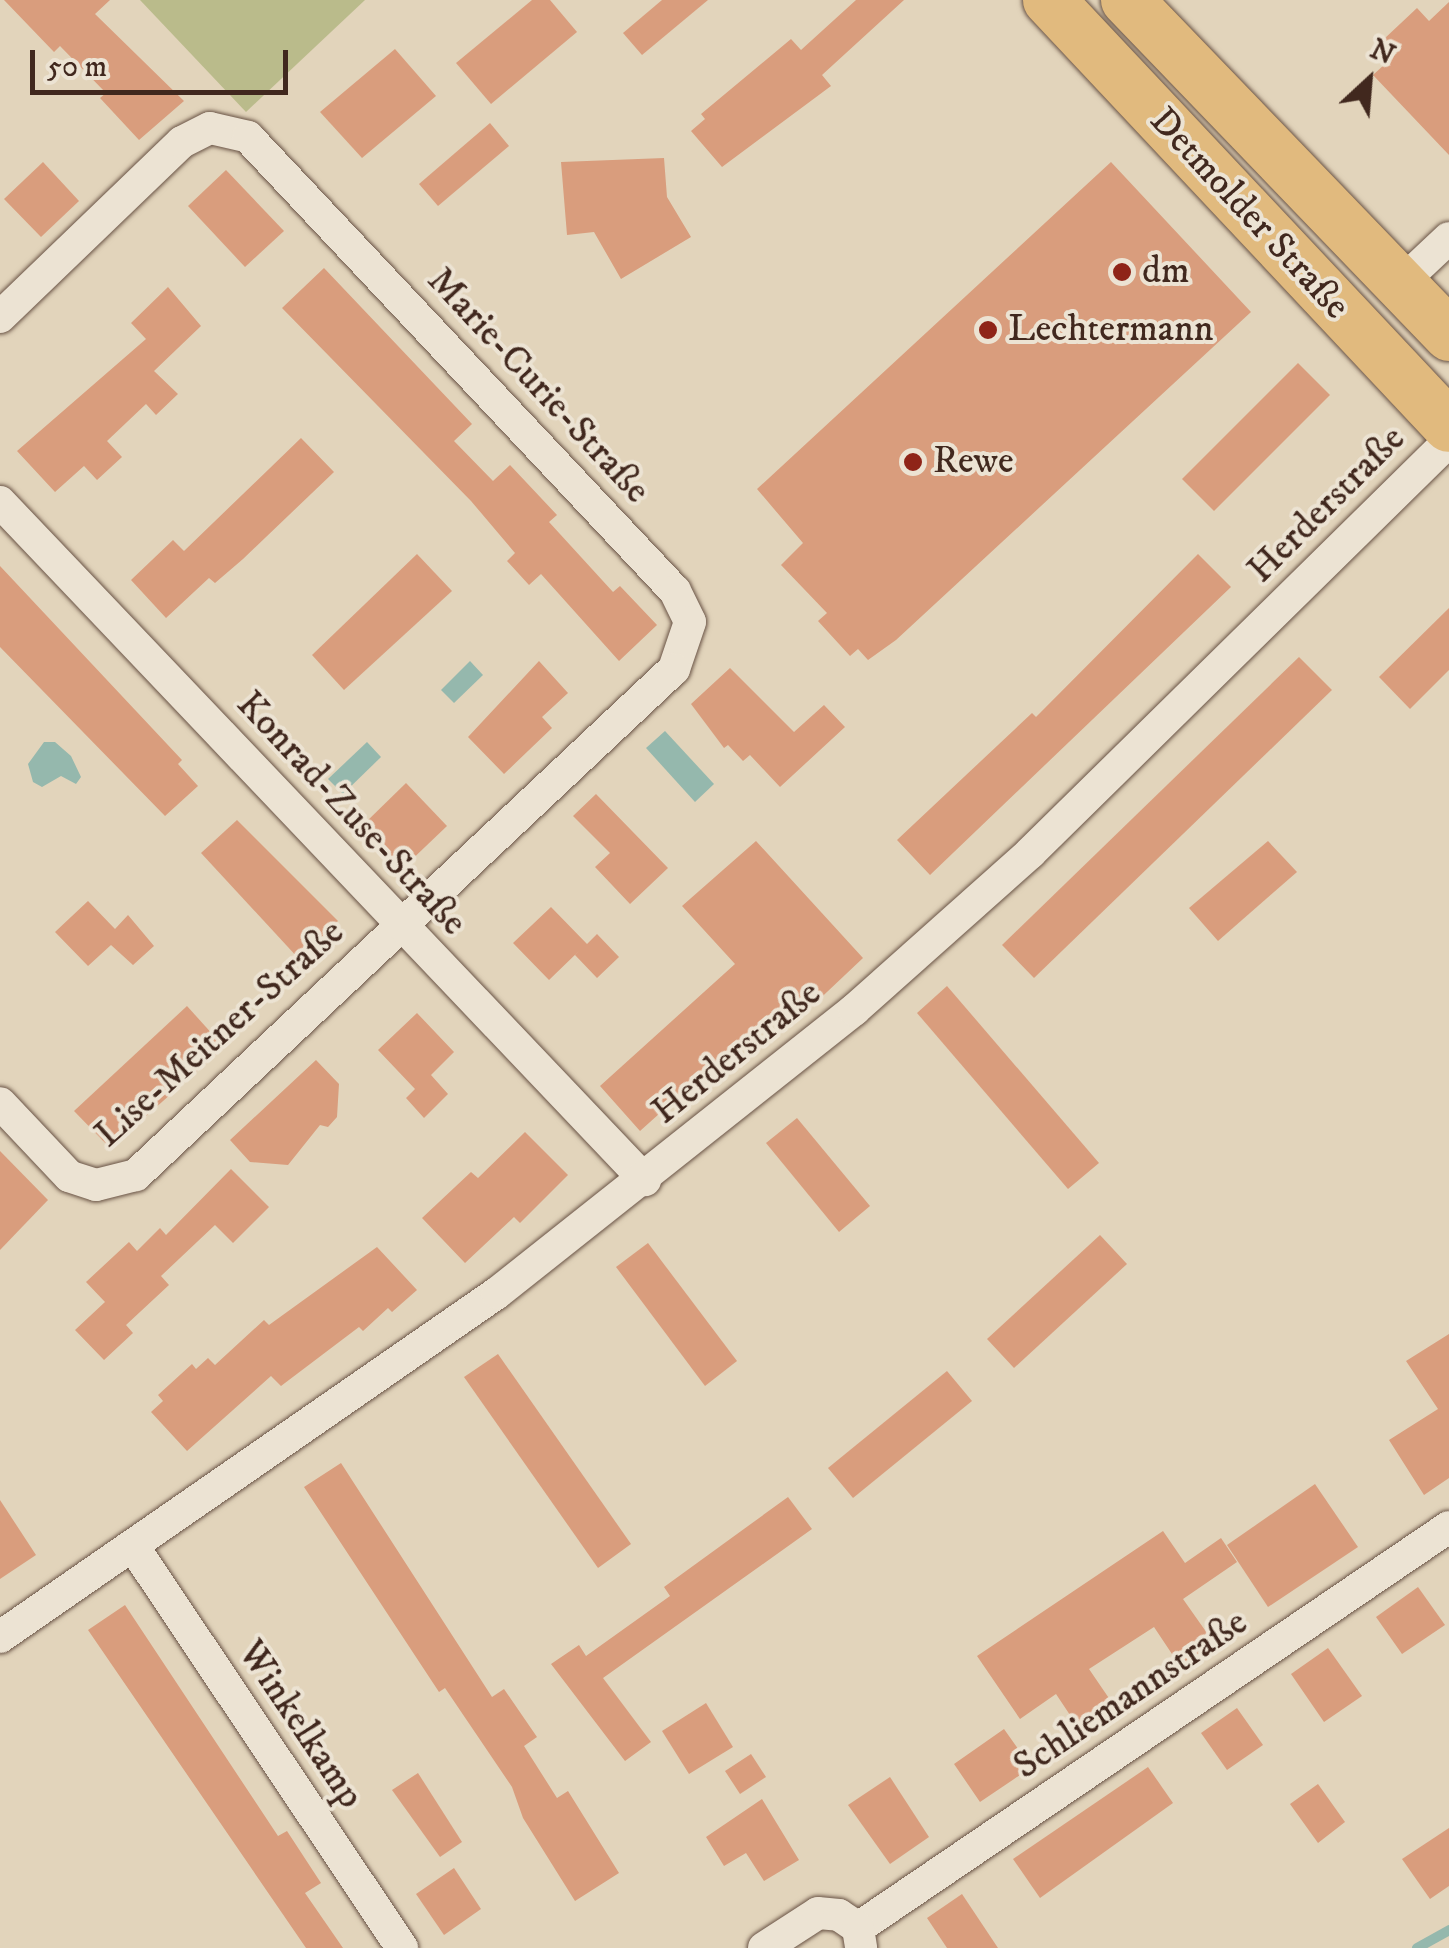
<!DOCTYPE html>
<html>
<head>
<meta charset="utf-8">
<style>
  body { margin:0 }
  #map { position:relative; width:1449px; height:1948px; overflow:hidden; background:#e2d4bb; font-family:"IM FELL DW Pica",serif }
  div>[style] { position:absolute }
  [style*='--x'] { left:calc(var(--x)*1px); top:calc(var(--y)*1px); width:calc(var(--w)*1px); rotate:calc(var(--a)*1deg) }
  .green>* { inset:0; background:#babb8b }
  .water>* { inset:0; background:#95b8ad }
  .stream>* { height:10px; margin:-5px; padding:0 5px; transform-origin:5px; border-radius:5px; background:#95b8ad }
  .building>* { inset:0; background:#d99d7d }
  .roads { filter:drop-shadow(0 0 2px #695345) drop-shadow(0 0 2px #695345) }
  .street>* { height:32px; margin:-16px; padding:0 16px; transform-origin:16px; border-radius:16px; background:#ece3d3 }
  .primary>* { height:52px; margin:-26px; padding:0 26px; transform-origin:26px; border-radius:26px; background:#e1ba7e }
  .dots>* { width:28px; height:28px; translate:-50% -50%; box-sizing:border-box; border:5px solid #ece3d3; border-radius:50% }
  span { translate:-50% -50%; white-space:nowrap; text-align:center; line-height:1.15; -webkit-text-stroke:8px #ece3d3; paint-order:stroke }
  .street-label { font-size:38px; color:#41281e }
  .poi-label { font-size:38px; color:#41281e }
  .left { translate:0 -50%; text-align:left }
  .north { position:absolute; left:1319px; top:30px; width:100px; height:100px; -webkit-text-stroke:8px #ece3d3; paint-order:stroke; rotate:26deg; font-size:28px; font-weight:700; line-height:40px; text-align:center; color:#41281e }
  .north::after { content:''; display:block; margin:auto; width:35px; height:45px; background:#41281e; clip-path:polygon(50% 0,100% 100%,50% 72%,0 100%) }
  .scale { position:absolute; left:30px; top:50px; width:258px; height:45px; box-sizing:border-box; border:5px solid #41281e; border-top:0; padding-left:12px; font-size:30px; line-height:35px; white-space:nowrap; color:#41281e; -webkit-text-stroke:8px #ece3d3; paint-order:stroke }
</style>
</head>
<body>
<div id="map">
  <div class="green">
    <i style="clip-path:polygon(140px 0,365px 0,246px 112px)"></i>
  </div>
  <div class="water">
    <i style="clip-path:polygon(470px 661px,483px 675px,454px 703px,441px 690px)"></i>
    <i style="clip-path:polygon(665px 731px,714px 784px,695px 802px,646px 748px)"></i>
    <i style="clip-path:polygon(44px 742px,55px 742px,71px 756px,81px 777px,76px 784px,61px 776px,42px 787px,33px 782px,28px 764px)"></i>
    <i style="clip-path:polygon(367px 742px,381px 757px,343px 794px,328px 779px)"></i>
  </div>
  <div class="stream">
    <i style="--x:1417;--y:1948;--w:37;--a:-29"></i>
  </div>
  <div class="building">
    <i style="clip-path:polygon(4px 0,110px 0,95px 14px,184px 101px,139px 140px,100px 98px,106px 93px,60px 46px,54px 52px)"></i>
    <i style="clip-path:polygon(532px 0,550px 0,577px 32px,491px 104px,456px 63px)"></i>
    <i style="clip-path:polygon(662px 0,708px 0,642px 55px,623px 33px)"></i>
    <i style="clip-path:polygon(856px 0,904px 0,822px 75px,831px 86px,722px 167px,691px 131px,705px 119px,701px 114px,791px 39px,801px 50px)"></i>
    <i style="clip-path:polygon(1449px 2px,1449px 155px,1373px 75px,1397px 53px,1384px 39px,1417px 8px,1429px 21px)"></i>
    <i style="clip-path:polygon(395px 49px,436px 96px,362px 158px,320px 112px)"></i>
    <i style="clip-path:polygon(490px 123px,509px 146px,438px 206px,419px 184px)"></i>
    <i style="clip-path:polygon(664px 158px,667px 197px,691px 237px,621px 279px,594px 232px,567px 235px,561px 162px)"></i>
    <i style="clip-path:polygon(43px 162px,79px 201px,41px 237px,4px 199px)"></i>
    <i style="clip-path:polygon(1111px 162px,1251px 312px,896px 640px,868px 660px,858px 649px,850px 656px,818px 621px,827px 613px,781px 565px,803px 543px,757px 489px)"></i>
    <i style="clip-path:polygon(226px 170px,284px 231px,245px 267px,188px 206px)"></i>
    <i style="clip-path:polygon(324px 268px,472px 424px,454px 441px,493px 481px,510px 465px,557px 515px,549px 522px,613px 592px,620px 586px,657px 625px,619px 661px,541px 574px,529px 585px,507px 561px,515px 553px,471px 501px,282px 308px)"></i>
    <i style="clip-path:polygon(168px 287px,201px 326px,154px 371px,178px 394px,156px 415px,146px 404px,107px 441px,122px 457px,97px 480px,84px 466px,55px 492px,17px 451px,146px 339px,131px 323px)"></i>
    <i style="clip-path:polygon(1298px 363px,1330px 395px,1214px 511px,1182px 479px)"></i>
    <i style="clip-path:polygon(301px 438px,334px 472px,243px 559px,215px 583px,209px 578px,166px 618px,131px 580px,173px 540px,184px 551px)"></i>
    <i style="clip-path:polygon(417px 554px,452px 591px,344px 690px,312px 655px)"></i>
    <i style="clip-path:polygon(1198px 554px,1231px 587px,930px 875px,897px 840px,1032px 713px,1036px 717px)"></i>
    <i style="clip-path:polygon(0 566px,182px 760px,178px 764px,198px 786px,165px 816px,0 647px)"></i>
    <i style="clip-path:polygon(1449px 608px,1449px 670px,1410px 709px,1379px 677px)"></i>
    <i style="clip-path:polygon(1299px 657px,1332px 690px,1034px 978px,1002px 945px)"></i>
    <i style="clip-path:polygon(539px 661px,568px 693px,542px 717px,552px 728px,504px 774px,468px 737px)"></i>
    <i style="clip-path:polygon(730px 668px,794px 732px,824px 705px,845px 727px,780px 787px,750px 755px,743px 761px,728px 745px,724px 748px,691px 704px)"></i>
    <i style="clip-path:polygon(406px 783px,447px 826px,403px 868px,363px 825px)"></i>
    <i style="clip-path:polygon(596px 794px,668px 868px,630px 904px,595px 867px,610px 853px,573px 816px)"></i>
    <i style="clip-path:polygon(237px 820px,338px 921px,299px 959px,201px 853px)"></i>
    <i style="clip-path:polygon(756px 841px,863px 958px,791px 1026px,776px 1009px,640px 1131px,600px 1086px,735px 964px,682px 906px)"></i>
    <i style="clip-path:polygon(1268px 841px,1297px 872px,1218px 941px,1189px 908px)"></i>
    <i style="clip-path:polygon(88px 901px,115px 929px,128px 915px,154px 946px,133px 965px,111px 945px,88px 966px,55px 932px)"></i>
    <i style="clip-path:polygon(551px 907px,587px 944px,597px 934px,619px 957px,597px 978px,575px 955px,579px 951px,549px 980px,513px 943px)"></i>
    <i style="clip-path:polygon(947px 986px,1099px 1163px,1068px 1189px,917px 1013px)"></i>
    <i style="clip-path:polygon(187px 1006px,224px 1047px,110px 1148px,74px 1111px)"></i>
    <i style="clip-path:polygon(417px 1013px,454px 1052px,431px 1075px,448px 1094px,424px 1118px,406px 1098px,415px 1089px,378px 1050px)"></i>
    <i style="clip-path:polygon(316px 1060px,339px 1084px,337px 1117px,328px 1127px,320px 1125px,288px 1165px,250px 1162px,230px 1140px)"></i>
    <i style="clip-path:polygon(797px 1118px,870px 1206px,839px 1232px,766px 1143px)"></i>
    <i style="clip-path:polygon(525px 1132px,568px 1175px,520px 1223px,514px 1217px,465px 1263px,422px 1218px,471px 1172px,478px 1178px)"></i>
    <i style="clip-path:polygon(0 1151px,48px 1200px,0 1250px)"></i>
    <i style="clip-path:polygon(231px 1169px,269px 1207px,233px 1243px,215px 1225px,161px 1276px,169px 1285px,126px 1325px,133px 1333px,104px 1360px,75px 1330px,105px 1302px,86px 1282px,129px 1242px,137px 1251px,160px 1228px,166px 1235px)"></i>
    <i style="clip-path:polygon(1100px 1235px,1127px 1264px,1014px 1368px,987px 1339px)"></i>
    <i style="clip-path:polygon(648px 1243px,737px 1361px,705px 1386px,616px 1267px)"></i>
    <i style="clip-path:polygon(377px 1247px,417px 1290px,392px 1312px,388px 1308px,363px 1331px,359px 1327px,281px 1386px,271px 1376px,187px 1451px,151px 1412px,163px 1401px,158px 1395px,192px 1364px,196px 1369px,208px 1358px,215px 1365px,264px 1320px,269px 1325px)"></i>
    <i style="clip-path:polygon(1449px 1334px,1449px 1478px,1424px 1495px,1389px 1440px,1438px 1409px,1406px 1361px)"></i>
    <i style="clip-path:polygon(498px 1354px,631px 1544px,598px 1568px,464px 1377px)"></i>
    <i style="clip-path:polygon(947px 1371px,972px 1401px,853px 1498px,828px 1468px)"></i>
    <i style="clip-path:polygon(341px 1463px,492px 1697px,504px 1689px,537px 1737px,524px 1746px,557px 1798px,568px 1791px,619px 1873px,575px 1901px,523px 1818px,512px 1787px,445px 1688px,439px 1692px,304px 1487px)"></i>
    <i style="clip-path:polygon(1315px 1484px,1358px 1547px,1268px 1607px,1227px 1545px)"></i>
    <i style="clip-path:polygon(788px 1497px,812px 1529px,603px 1678px,651px 1742px,625px 1761px,551px 1664px,579px 1645px,586px 1656px,670px 1596px,664px 1587px)"></i>
    <i style="clip-path:polygon(0 1500px,36px 1555px,0 1579px)"></i>
    <i style="clip-path:polygon(1163px 1531px,1185px 1563px,1221px 1538px,1237px 1562px,1183px 1599px,1214px 1643px,1180px 1666px,1154px 1627px,1089px 1669px,1117px 1710px,1082px 1733px,1056px 1694px,1020px 1719px,977px 1656px)"></i>
    <i style="clip-path:polygon(1418px 1587px,1445px 1625px,1402px 1654px,1376px 1617px)"></i>
    <i style="clip-path:polygon(125px 1605px,278px 1836px,287px 1831px,321px 1883px,305px 1893px,343px 1948px,306px 1948px,88px 1630px)"></i>
    <i style="clip-path:polygon(1328px 1648px,1362px 1696px,1324px 1722px,1291px 1674px)"></i>
    <i style="clip-path:polygon(706px 1703px,733px 1747px,689px 1774px,662px 1731px)"></i>
    <i style="clip-path:polygon(1237px 1708px,1263px 1745px,1227px 1770px,1201px 1733px)"></i>
    <i style="clip-path:polygon(1004px 1729px,1021px 1753px,1014px 1758px,1023px 1773px,980px 1802px,954px 1764px)"></i>
    <i style="clip-path:polygon(751px 1754px,766px 1777px,740px 1794px,725px 1771px)"></i>
    <i style="clip-path:polygon(1148px 1767px,1173px 1803px,1040px 1898px,1013px 1859px)"></i>
    <i style="clip-path:polygon(418px 1773px,462px 1842px,440px 1857px,392px 1790px)"></i>
    <i style="clip-path:polygon(890px 1777px,929px 1837px,890px 1864px,848px 1805px)"></i>
    <i style="clip-path:polygon(1318px 1784px,1345px 1822px,1318px 1843px,1290px 1804px)"></i>
    <i style="clip-path:polygon(762px 1799px,799px 1860px,764px 1881px,746px 1853px,724px 1866px,706px 1837px)"></i>
    <i style="clip-path:polygon(1449px 1828px,1449px 1886px,1430px 1899px,1402px 1859px)"></i>
    <i style="clip-path:polygon(454px 1868px,481px 1909px,444px 1935px,416px 1894px)"></i>
    <i style="clip-path:polygon(962px 1894px,998px 1948px,947px 1948px,927px 1918px)"></i>
  </div>
  <div class="roads">
    <div class="street">
      <i style="--x:1400;--y:284;--w:67;--a:-43.2"></i>
      <i style="--x:0;--y:317;--w:252;--a:-43.9"></i>
      <i style="--x:182;--y:142;--w:31;--a:-27"></i>
      <i style="--x:210;--y:128;--w:39;--a:13"></i>
      <i style="--x:248;--y:137;--w:623;--a:46.76"></i>
      <i style="--x:675;--y:591;--w:34;--a:64"></i>
      <i style="--x:690;--y:622;--w:50;--a:108.8"></i>
      <i style="--x:674;--y:669;--w:739;--a:136.76"></i>
      <i style="--x:136;--y:1175;--w:41;--a:166"></i>
      <i style="--x:96;--y:1185;--w:28;--a:-162"></i>
      <i style="--x:69;--y:1176;--w:100;--a:-133.4"></i>
      <i style="--x:0;--y:502;--w:936;--a:46.43"></i>
      <i style="--x:133;--y:1546;--w:484;--a:56.2"></i>
      <i style="--x:0;--y:1637;--w:604;--a:-34.69"></i>
      <i style="--x:497;--y:1293;--w:456;--a:-38.4"></i>
      <i style="--x:854;--y:1010;--w:236;--a:-41.7"></i>
      <i style="--x:1030;--y:853;--w:588;--a:-44.52"></i>
      <i style="--x:858;--y:1928;--w:714;--a:-34.16"></i>
      <i style="--x:764;--y:1948;--w:64;--a:-32.9"></i>
      <i style="--x:818;--y:1913;--w:21;--a:5"></i>
      <i style="--x:839;--y:1915;--w:23;--a:34"></i>
      <i style="--x:858;--y:1928;--w:20;--a:81"></i>
    </div>
    <div class="primary">
      <i style="--x:1049;--y:0;--w:584;--a:46.8"></i>
      <i style="--x:1127;--y:0;--w:465;--a:46.1"></i>
    </div>
  </div>
  <div class="dots">
    <i style="left:1122px;top:272px;background:#8f2418"></i>
    <i style="left:988px;top:330px;background:#8f2418"></i>
    <i style="left:913px;top:462px;background:#8f2418"></i>
  </div>
  <div class="street-label">
    <span style="left:1249px;top:214px;rotate:47deg">Detmolder Straße</span>
    <span style="left:538px;top:386px;rotate:47deg">Marie-Curie-Straße</span>
    <span style="left:1327px;top:505px;rotate:-45deg">Herderstraße</span>
    <span style="left:351px;top:814px;rotate:47deg">Konrad-Zuse-Straße</span>
    <span style="left:220px;top:1034px;rotate:-42deg">Lise-Meitner-Straße</span>
    <span style="left:737px;top:1053px;rotate:-39deg">Herderstraße</span>
    <span style="left:1131px;top:1695px;rotate:-34deg">Schliemannstraße</span>
    <span style="left:300px;top:1725px;rotate:56deg">Winkelkamp</span>
  </div>
  <div class="poi-label">
    <span class="left" style="left:1142px;top:272px">dm</span>
    <span class="left" style="left:1008px;top:330px">Lechtermann</span>
    <span class="left" style="left:933px;top:462px">Rewe</span>
  </div>
  <div class="north">N</div>
  <div class="scale">50 m</div>
</div>
</body>
</html>
